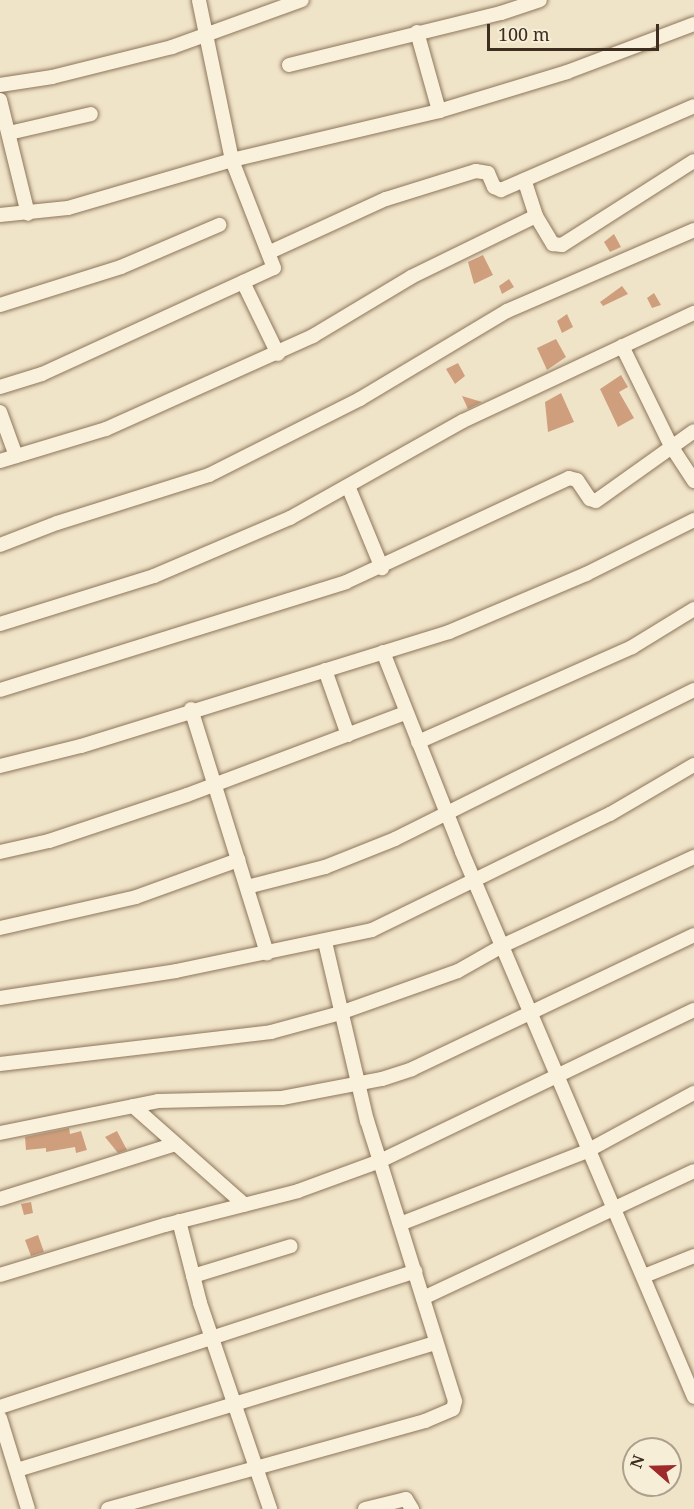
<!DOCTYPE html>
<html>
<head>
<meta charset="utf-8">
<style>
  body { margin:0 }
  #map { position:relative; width:694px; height:1509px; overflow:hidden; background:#f0e4c8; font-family:"Noto Serif",serif }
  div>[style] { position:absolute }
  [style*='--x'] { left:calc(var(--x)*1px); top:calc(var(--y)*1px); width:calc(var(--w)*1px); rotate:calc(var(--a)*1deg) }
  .building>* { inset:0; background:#cf9f7d }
  .roads { filter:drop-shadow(0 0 2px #8d765c) drop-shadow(0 0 2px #8d765c) }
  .minor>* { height:14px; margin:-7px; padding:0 7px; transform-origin:7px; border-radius:7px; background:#faf1dc }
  span { translate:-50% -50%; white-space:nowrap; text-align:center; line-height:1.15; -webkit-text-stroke:6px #f7eed8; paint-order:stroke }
  .north { position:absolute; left:622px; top:1437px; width:60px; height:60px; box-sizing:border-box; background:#f7eed8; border:2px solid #ada18e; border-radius:50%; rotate:290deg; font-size:16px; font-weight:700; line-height:24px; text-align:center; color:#3d2e20 }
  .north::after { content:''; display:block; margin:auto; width:21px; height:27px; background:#9e2a2b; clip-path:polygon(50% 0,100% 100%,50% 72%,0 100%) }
  .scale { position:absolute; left:487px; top:24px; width:172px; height:27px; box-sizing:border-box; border:3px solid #3d2e20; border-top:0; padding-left:8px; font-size:18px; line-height:21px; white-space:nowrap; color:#3d2e20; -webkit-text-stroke:4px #f7eed8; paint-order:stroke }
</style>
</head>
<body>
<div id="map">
  <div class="building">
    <i style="clip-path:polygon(614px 234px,621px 247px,610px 252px,604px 242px)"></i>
    <i style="clip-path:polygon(483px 255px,493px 275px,474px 284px,468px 262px)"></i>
    <i style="clip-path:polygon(509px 279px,514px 287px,502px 294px,499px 286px)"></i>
    <i style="clip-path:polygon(622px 286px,628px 294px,603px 306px,600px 302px)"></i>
    <i style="clip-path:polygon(654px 293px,661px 305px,652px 308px,647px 298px)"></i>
    <i style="clip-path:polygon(567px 314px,573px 327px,562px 333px,557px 321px)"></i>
    <i style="clip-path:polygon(556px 339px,566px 357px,547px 370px,537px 348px)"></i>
    <i style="clip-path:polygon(458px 363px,465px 376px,455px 384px,446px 369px)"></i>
    <i style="clip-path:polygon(621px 375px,628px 387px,619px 392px,634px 418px,618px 427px,600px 389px)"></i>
    <i style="clip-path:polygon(561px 393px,574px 422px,548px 432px,545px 402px)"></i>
    <i style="clip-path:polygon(462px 396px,482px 402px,468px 409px)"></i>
    <i style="clip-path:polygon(69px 1128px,70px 1134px,81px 1131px,87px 1150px,76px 1153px,75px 1147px,46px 1152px,46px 1148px,26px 1150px,25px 1137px)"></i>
    <i style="clip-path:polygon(117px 1131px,127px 1150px,118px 1153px,105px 1137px)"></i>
    <i style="clip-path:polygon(31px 1202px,33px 1213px,24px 1215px,21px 1204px)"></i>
    <i style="clip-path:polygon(38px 1235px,44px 1252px,31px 1256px,25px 1240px)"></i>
  </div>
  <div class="roads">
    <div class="minor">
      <i style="--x:417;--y:32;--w:82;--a:74.4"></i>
      <i style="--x:289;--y:65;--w:218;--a:-13.8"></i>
      <i style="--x:501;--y:13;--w:41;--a:-18.4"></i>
      <i style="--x:0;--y:85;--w:53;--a:-8.7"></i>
      <i style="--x:52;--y:77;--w:124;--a:-14"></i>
      <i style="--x:172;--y:47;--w:138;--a:-19.9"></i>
      <i style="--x:0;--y:100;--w:117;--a:76.2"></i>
      <i style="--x:9;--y:133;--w:84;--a:-13"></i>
      <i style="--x:0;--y:215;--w:68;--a:-5.9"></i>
      <i style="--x:68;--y:208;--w:171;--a:-16.3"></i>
      <i style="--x:232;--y:160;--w:213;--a:-13.3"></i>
      <i style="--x:439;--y:111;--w:134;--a:-16.9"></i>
      <i style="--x:567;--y:72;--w:136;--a:-20.7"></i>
      <i style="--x:536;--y:216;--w:33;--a:59"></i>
      <i style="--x:553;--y:244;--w:9;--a:6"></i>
      <i style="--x:562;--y:245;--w:156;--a:-32.5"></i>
      <i style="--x:270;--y:252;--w:128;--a:-24.6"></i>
      <i style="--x:386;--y:199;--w:94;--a:-17.3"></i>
      <i style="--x:476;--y:171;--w:12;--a:9"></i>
      <i style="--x:488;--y:173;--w:15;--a:67"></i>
      <i style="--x:494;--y:187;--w:8;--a:23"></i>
      <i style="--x:501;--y:190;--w:210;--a:-23.5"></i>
      <i style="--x:243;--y:282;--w:80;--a:64.1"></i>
      <i style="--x:0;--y:305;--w:127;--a:-17.4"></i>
      <i style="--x:121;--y:267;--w:107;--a:-23.2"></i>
      <i style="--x:622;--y:346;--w:111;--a:63.9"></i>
      <i style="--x:671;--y:446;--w:42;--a:56.7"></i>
      <i style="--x:0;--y:387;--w:44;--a:-17.2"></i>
      <i style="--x:42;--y:374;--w:255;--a:-24.6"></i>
      <i style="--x:274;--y:268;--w:116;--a:-111.3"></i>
      <i style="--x:232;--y:160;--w:163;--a:-101.7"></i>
      <i style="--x:0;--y:412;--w:47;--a:70"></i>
      <i style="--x:0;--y:461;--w:111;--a:-16.8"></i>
      <i style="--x:106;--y:429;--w:227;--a:-24.2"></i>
      <i style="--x:313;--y:336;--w:114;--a:-31"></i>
      <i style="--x:411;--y:277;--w:139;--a:-26"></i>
      <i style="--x:536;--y:216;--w:38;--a:-108"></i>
      <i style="--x:348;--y:486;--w:89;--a:67.5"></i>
      <i style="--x:0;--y:545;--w:61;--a:-21.1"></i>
      <i style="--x:57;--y:523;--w:159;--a:-17.5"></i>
      <i style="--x:209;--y:475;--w:169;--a:-26.7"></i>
      <i style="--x:360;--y:399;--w:171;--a:-30.9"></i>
      <i style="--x:507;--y:311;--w:204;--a:-23.4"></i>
      <i style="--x:0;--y:624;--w:161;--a:-17.3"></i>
      <i style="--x:154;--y:576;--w:148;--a:-23.1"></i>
      <i style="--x:290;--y:518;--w:198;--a:-29.3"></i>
      <i style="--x:463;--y:421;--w:255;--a:-25.1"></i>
      <i style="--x:383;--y:652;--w:215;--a:68.4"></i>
      <i style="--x:462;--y:852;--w:592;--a:66.94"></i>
      <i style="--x:325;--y:670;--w:69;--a:70.5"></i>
      <i style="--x:0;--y:690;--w:362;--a:-17.3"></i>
      <i style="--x:346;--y:582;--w:246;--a:-25"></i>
      <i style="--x:569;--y:478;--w:8;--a:14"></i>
      <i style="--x:577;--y:480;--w:23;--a:56"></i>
      <i style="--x:590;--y:499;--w:6;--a:18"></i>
      <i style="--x:596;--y:501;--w:120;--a:-35.5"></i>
      <i style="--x:191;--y:709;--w:256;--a:72.7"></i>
      <i style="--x:418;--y:742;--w:234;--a:-23.9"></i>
      <i style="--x:632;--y:647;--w:73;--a:-31.5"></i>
      <i style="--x:0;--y:766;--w:83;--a:-13.9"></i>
      <i style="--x:81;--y:746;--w:385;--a:-17.2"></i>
      <i style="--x:449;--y:632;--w:149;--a:-22.9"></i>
      <i style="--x:586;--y:574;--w:121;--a:-26.6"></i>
      <i style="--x:0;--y:852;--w:50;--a:-12.7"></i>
      <i style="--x:49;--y:841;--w:145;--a:-18.4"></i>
      <i style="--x:187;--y:795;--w:233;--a:-20.6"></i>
      <i style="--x:247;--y:887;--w:81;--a:-14.4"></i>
      <i style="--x:325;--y:867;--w:75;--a:-21.8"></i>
      <i style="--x:395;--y:839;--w:334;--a:-26.5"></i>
      <i style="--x:0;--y:928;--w:139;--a:-12.8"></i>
      <i style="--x:136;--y:897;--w:109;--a:-19.9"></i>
      <i style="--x:0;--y:998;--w:178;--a:-8.7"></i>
      <i style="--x:176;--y:971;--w:200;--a:-11.8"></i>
      <i style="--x:372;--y:930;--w:265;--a:-26"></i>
      <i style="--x:610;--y:814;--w:97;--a:-30.3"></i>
      <i style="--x:0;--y:1064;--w:273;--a:-6.7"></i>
      <i style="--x:271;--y:1032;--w:72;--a:-15.4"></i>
      <i style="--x:340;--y:1013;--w:125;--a:-19.6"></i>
      <i style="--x:458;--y:971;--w:51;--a:-29.6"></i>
      <i style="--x:502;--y:946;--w:212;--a:-24.9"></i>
      <i style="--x:133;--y:1106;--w:149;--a:41.5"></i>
      <i style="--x:0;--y:1133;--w:161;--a:-11.4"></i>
      <i style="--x:158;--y:1101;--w:124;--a:-1.4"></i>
      <i style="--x:282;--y:1098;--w:102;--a:-10.8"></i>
      <i style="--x:382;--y:1079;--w:32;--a:-18"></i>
      <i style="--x:412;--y:1069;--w:312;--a:-25.4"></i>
      <i style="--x:0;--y:1199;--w:184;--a:-17.4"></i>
      <i style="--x:179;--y:1221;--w:85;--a:75.6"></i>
      <i style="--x:200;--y:1303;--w:218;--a:71.2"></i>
      <i style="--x:400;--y:1224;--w:201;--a:-21.3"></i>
      <i style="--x:587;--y:1151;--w:122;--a:-28.5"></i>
      <i style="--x:0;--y:1275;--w:172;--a:-16.9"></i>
      <i style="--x:165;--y:1225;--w:137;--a:-14.3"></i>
      <i style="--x:298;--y:1191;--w:87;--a:-20.1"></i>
      <i style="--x:380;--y:1161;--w:348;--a:-25.7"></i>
      <i style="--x:193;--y:1276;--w:102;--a:-17"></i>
      <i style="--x:644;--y:1276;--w:54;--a:-21.8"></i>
      <i style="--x:423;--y:1298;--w:299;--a:-25.1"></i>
      <i style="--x:0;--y:1407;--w:437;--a:-18.1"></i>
      <i style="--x:0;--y:1418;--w:95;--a:72.9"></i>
      <i style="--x:17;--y:1470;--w:437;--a:-16.9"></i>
      <i style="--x:108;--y:1509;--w:329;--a:-15.5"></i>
      <i style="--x:425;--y:1421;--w:30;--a:-23"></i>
      <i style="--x:453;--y:1409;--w:8;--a:-76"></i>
      <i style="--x:455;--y:1401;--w:294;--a:-107.4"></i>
      <i style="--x:367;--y:1121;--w:184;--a:-103.2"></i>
      <i style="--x:365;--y:1509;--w:42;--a:-13.7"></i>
      <i style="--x:406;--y:1499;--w:12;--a:59"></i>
    </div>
  </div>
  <div class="north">N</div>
  <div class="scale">100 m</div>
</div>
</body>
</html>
